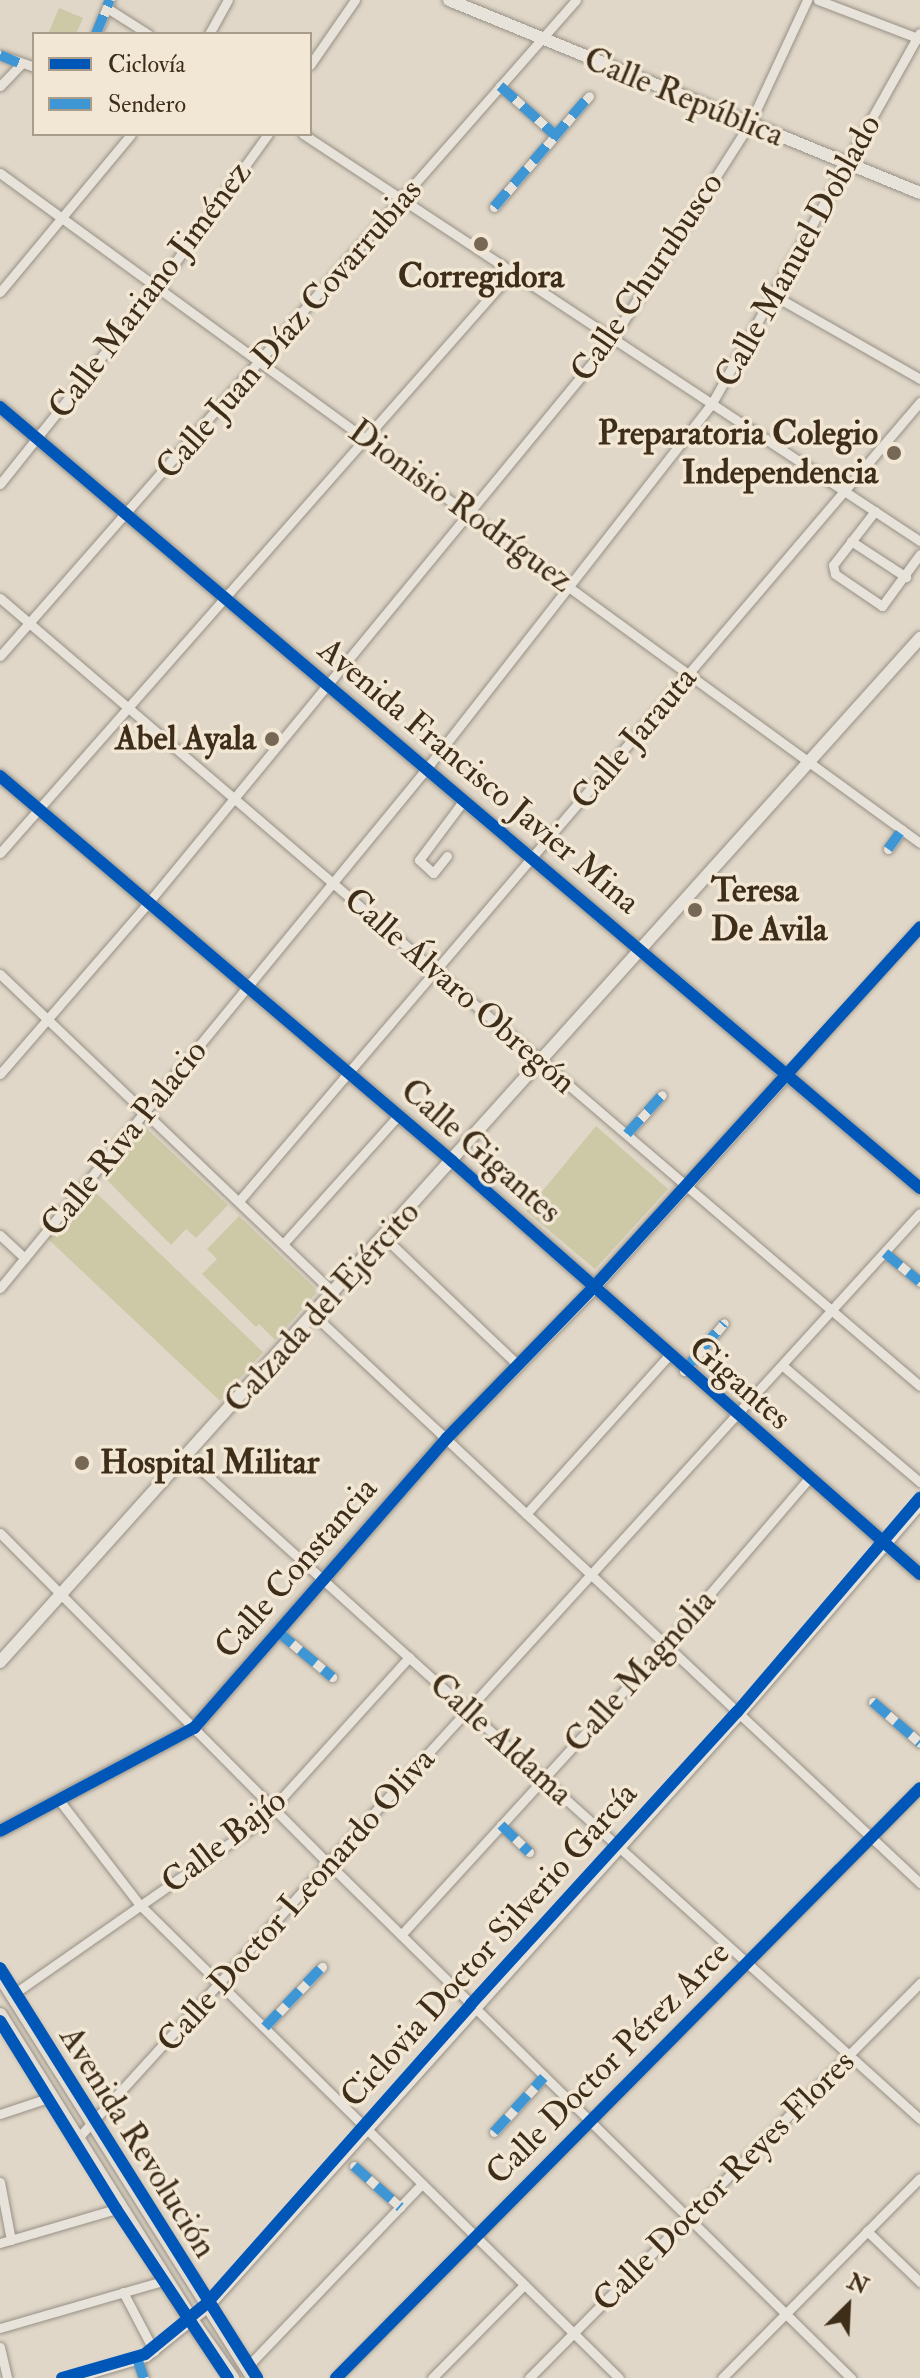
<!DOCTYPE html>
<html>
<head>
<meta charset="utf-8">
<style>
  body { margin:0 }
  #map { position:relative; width:920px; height:2378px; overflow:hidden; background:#e0d7c8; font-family:"IM FELL Double Pica",serif }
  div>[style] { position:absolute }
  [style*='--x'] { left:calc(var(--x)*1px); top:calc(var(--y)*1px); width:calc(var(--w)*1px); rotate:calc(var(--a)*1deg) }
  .green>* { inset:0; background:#cdc9a7 }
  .roads { filter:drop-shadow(0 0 2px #979085) drop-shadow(0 0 2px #979085) }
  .street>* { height:9px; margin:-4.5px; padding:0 4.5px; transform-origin:4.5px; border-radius:4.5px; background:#e7e2da }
  .secondary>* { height:12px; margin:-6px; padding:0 6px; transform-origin:6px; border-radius:6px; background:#e7e2da }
  .primary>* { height:14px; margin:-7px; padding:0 7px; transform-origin:7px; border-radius:7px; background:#e3ddd4 }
  .quiet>* { height:10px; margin-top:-5px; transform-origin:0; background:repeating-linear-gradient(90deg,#3f96d4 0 20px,transparent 0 30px) }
  .cycleway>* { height:12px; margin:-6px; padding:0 6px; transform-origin:6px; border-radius:6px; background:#0057b8 }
  .dots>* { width:22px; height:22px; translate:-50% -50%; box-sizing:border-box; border:4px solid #f1e7d4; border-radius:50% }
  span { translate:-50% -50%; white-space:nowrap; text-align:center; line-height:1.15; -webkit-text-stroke:7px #f1e7d4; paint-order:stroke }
  .street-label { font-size:34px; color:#3e2d18 }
  .poi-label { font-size:34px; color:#3e2d18; font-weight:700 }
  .right { translate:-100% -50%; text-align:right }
  .left { translate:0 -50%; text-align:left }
  .legend { position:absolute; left:32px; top:32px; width:280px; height:104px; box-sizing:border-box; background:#f1e7d4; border:2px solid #a99d89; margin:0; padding:10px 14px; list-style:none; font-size:24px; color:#3e2d18 }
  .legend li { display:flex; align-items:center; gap:16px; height:40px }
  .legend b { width:40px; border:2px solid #a99d89 }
  .north { position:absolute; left:808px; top:2266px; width:80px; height:80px; -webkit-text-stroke:6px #f1e7d4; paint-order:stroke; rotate:24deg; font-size:22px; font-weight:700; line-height:32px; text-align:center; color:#3e2d18 }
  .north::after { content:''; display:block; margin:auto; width:28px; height:36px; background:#3e2d18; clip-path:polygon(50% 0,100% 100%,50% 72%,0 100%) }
</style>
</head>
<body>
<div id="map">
  <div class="green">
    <i style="clip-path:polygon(59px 8px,83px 18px,76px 34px,48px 34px)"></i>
    <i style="clip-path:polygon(143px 1125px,228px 1205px,196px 1238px,186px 1229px,171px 1245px,101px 1174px)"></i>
    <i style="clip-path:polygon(596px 1126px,668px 1189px,595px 1269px,526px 1211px)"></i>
    <i style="clip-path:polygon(89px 1186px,263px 1352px,220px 1401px,48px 1239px)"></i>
    <i style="clip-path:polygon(239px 1216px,315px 1288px,316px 1293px,275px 1340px,259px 1324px,256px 1327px,202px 1274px,217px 1259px,207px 1249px)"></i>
  </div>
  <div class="roads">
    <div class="street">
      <i style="--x:818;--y:0;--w:109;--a:20.9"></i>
      <i style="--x:107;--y:8;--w:49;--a:32.4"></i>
      <i style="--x:96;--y:34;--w:37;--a:-68"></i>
      <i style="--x:209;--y:34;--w:39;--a:-61"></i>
      <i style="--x:0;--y:55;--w:36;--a:19"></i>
      <i style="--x:310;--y:65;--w:79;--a:-55.3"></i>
      <i style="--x:0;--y:86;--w:30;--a:-46"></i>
      <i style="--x:500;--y:86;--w:74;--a:41.7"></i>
      <i style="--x:303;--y:134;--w:739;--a:33.41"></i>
      <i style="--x:0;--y:173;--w:1138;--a:36.06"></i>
      <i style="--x:494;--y:207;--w:146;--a:-49.4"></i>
      <i style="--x:0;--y:292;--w:205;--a:-50.3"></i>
      <i style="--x:773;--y:295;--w:169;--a:29.7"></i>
      <i style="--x:0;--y:484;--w:253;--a:-51.4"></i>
      <i style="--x:158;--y:286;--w:188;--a:-54.1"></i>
      <i style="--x:875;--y:511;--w:68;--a:127.9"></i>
      <i style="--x:833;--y:565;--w:9;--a:77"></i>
      <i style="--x:835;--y:574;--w:57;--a:34.2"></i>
      <i style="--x:882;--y:606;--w:64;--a:-53.8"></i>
      <i style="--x:851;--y:541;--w:66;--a:33.2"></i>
      <i style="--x:0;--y:598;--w:1211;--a:40.58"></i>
      <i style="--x:0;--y:656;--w:873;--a:-48.72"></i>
      <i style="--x:888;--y:849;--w:24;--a:-54"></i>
      <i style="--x:0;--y:853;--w:773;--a:-48.62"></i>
      <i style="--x:447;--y:856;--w:22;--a:129"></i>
      <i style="--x:433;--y:873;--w:19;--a:-137"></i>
      <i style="--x:419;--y:860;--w:75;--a:-53.1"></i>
      <i style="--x:0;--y:974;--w:462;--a:43.7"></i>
      <i style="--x:0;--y:1074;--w:226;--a:-49.1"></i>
      <i style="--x:148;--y:903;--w:730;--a:-50.56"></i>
      <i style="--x:612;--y:339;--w:256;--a:-57.4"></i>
      <i style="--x:750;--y:123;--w:136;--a:-65.1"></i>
      <i style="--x:787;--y:1075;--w:199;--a:-48.1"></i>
      <i style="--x:627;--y:1134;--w:52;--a:-48.1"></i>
      <i style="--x:239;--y:1201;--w:1050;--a:-49.56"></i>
      <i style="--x:0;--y:1235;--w:34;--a:43"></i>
      <i style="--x:384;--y:1237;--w:185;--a:43.7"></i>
      <i style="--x:283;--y:1244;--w:172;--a:-48.1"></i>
      <i style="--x:885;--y:1253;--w:45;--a:39.6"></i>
      <i style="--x:0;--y:1288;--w:673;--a:-50.61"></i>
      <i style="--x:427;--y:768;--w:463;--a:-52"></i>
      <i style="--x:712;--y:403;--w:424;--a:-60.7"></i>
      <i style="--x:314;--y:1315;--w:831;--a:43.15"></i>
      <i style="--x:783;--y:1366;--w:180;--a:40.3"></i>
      <i style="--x:684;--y:1371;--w:62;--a:-50.2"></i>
      <i style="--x:187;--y:1457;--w:988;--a:42.09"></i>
      <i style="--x:526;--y:1514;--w:217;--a:-48"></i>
      <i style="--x:0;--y:1533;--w:467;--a:45.2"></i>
      <i style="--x:329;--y:1864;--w:733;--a:44.56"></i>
      <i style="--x:277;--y:1631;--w:72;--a:39.9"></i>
      <i style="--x:873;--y:1702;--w:62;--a:41.1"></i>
      <i style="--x:59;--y:1800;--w:133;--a:52.4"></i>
      <i style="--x:140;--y:1905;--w:673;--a:44.64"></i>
      <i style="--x:501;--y:1825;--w:39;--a:44"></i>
      <i style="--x:401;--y:1935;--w:393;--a:-47.6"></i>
      <i style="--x:666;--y:1645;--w:223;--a:-49.4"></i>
      <i style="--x:12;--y:1995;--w:304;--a:-34.9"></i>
      <i style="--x:261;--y:1821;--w:221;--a:-47.9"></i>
      <i style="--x:265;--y:2027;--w:83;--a:-46.5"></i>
      <i style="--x:0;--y:2114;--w:54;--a:-18.4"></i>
      <i style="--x:494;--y:2132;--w:74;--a:-47.7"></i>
      <i style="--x:77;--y:2139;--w:1252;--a:-47.69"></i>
      <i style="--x:354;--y:2166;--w:62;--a:41.7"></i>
      <i style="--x:0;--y:2182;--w:59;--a:79.3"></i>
      <i style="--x:867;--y:2231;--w:74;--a:43.9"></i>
      <i style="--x:0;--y:2243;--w:125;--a:-16.3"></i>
      <i style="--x:123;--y:2292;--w:67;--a:62.3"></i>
      <i style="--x:0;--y:2328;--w:173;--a:-16.1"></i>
      <i style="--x:0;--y:2347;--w:32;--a:77"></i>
      <i style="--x:138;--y:2361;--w:18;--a:71"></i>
      <i style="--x:246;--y:2368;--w:255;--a:-46.3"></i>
      <i style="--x:75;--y:2378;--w:74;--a:-16.5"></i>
      <i style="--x:146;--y:2357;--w:80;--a:-38.9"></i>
      <i style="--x:208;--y:2307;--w:797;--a:-48.1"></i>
      <i style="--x:740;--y:1714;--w:276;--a:-49.3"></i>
      <i style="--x:336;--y:2378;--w:830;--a:-45.29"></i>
      <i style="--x:432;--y:2378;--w:131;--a:-45.3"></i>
      <i style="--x:529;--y:2378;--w:556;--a:-45.29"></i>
      <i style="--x:722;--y:2378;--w:281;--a:-45.3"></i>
    </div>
    <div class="secondary">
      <i style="--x:449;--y:0;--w:509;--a:22.28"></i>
      <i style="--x:0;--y:407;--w:1207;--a:40.33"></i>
      <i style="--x:0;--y:776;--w:594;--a:40.42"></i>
      <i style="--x:452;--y:1161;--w:624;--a:41.43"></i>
      <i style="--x:0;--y:1662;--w:1377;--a:-48.06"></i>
      <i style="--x:0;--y:1831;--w:220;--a:-28"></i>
      <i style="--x:194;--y:1728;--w:385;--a:-48.9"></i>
      <i style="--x:447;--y:1438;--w:204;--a:-45.6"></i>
      <i style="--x:590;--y:1292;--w:293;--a:-47.8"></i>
    </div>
    <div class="primary">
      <i style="--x:0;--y:1975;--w:476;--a:57.8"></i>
      <i style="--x:0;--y:2015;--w:361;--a:57.9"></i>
      <i style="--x:192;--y:2321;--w:70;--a:54.9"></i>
    </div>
  </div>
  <div class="quiet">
    <i style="--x:96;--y:34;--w:37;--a:-68"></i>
    <i style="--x:0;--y:55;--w:23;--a:23"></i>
    <i style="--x:500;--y:86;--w:74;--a:41.7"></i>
    <i style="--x:494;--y:207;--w:146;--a:-49.4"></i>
    <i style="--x:888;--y:849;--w:24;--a:-54"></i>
    <i style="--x:627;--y:1134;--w:52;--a:-48.1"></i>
    <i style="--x:885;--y:1253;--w:45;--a:39.6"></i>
    <i style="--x:684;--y:1371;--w:62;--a:-50.2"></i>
    <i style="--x:277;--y:1631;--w:72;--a:39.9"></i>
    <i style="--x:873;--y:1702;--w:62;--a:41.1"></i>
    <i style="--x:501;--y:1825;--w:39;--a:44"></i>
    <i style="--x:265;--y:2027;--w:83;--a:-46.5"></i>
    <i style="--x:494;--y:2132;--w:74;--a:-47.7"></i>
    <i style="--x:354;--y:2166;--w:62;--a:41.7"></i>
    <i style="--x:138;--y:2361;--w:18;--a:71"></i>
  </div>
  <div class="cycleway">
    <i style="--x:0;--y:407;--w:1207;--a:40.33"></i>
    <i style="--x:0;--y:776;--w:594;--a:40.42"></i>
    <i style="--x:452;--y:1161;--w:624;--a:41.43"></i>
    <i style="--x:0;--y:1831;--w:220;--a:-28"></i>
    <i style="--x:194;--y:1728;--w:385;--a:-48.9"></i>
    <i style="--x:447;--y:1438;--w:209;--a:-45.8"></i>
    <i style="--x:593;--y:1288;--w:487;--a:-47.8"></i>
    <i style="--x:0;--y:1968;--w:484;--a:57.9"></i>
    <i style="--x:0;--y:2021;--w:221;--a:58.3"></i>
    <i style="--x:116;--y:2209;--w:203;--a:56.5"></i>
    <i style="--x:62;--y:2378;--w:86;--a:-16.1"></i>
    <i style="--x:145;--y:2354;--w:79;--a:-39.3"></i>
    <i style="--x:206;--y:2304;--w:400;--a:-48.5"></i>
    <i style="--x:471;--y:2004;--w:395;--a:-47.7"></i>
    <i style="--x:737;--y:1712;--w:282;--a:-49.5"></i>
    <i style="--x:336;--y:2378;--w:830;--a:-45.29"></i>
  </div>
  <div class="dots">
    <i style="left:481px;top:244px;background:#776856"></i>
    <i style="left:894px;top:453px;background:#776856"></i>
    <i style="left:272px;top:739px;background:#776856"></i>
    <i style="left:695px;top:910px;background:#776856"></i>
    <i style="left:82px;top:1463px;background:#776856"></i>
  </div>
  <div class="street-label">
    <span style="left:684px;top:97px;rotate:22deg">Calle República</span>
    <span style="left:798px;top:251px;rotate:-61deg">Calle Manuel Doblado</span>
    <span style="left:647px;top:277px;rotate:-56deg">Calle Churubusco</span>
    <span style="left:150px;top:290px;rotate:-53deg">Calle Mariano Jiménez</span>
    <span style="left:289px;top:329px;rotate:-49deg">Calle Juan Díaz Covarrubias</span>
    <span style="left:461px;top:506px;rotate:36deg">Dionisio Rodríguez</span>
    <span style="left:634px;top:738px;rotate:-50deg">Calle Jarauta</span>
    <span style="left:479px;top:776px;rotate:40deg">Avenida Francisco Javier Mina</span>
    <span style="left:460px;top:991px;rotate:41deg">Calle Álvaro Obregón</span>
    <span style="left:124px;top:1138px;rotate:-51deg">Calle Riva Palacio</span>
    <span style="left:481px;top:1151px;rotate:41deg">Calle Gigantes</span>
    <span style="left:322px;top:1307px;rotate:-48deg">Calzada del Ejército</span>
    <span style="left:740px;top:1383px;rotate:41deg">Gigantes</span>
    <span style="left:296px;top:1568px;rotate:-49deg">Calle Constancia</span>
    <span style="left:640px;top:1671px;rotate:-48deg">Calle Magnolia</span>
    <span style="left:501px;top:1739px;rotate:42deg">Calle Aldama</span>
    <span style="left:224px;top:1841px;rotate:-38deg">Calle Bajío</span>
    <span style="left:296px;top:1900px;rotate:-48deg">Calle Doctor Leonardo Oliva</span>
    <span style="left:489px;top:1945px;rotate:-48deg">Ciclovia Doctor Silverio García</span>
    <span style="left:608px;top:2063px;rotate:-45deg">Calle Doctor Pérez Arce</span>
    <span style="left:138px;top:2142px;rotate:58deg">Avenida Revolución</span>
    <span style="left:724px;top:2181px;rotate:-45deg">Calle Doctor Reyes Flores</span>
  </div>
  <div class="poi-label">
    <span style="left:481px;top:277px">Corregidora</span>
    <span class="right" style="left:878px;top:453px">Preparatoria Colegio<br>Independencia</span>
    <span class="right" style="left:256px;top:739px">Abel Ayala</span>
    <span class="left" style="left:711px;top:910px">Teresa<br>De Avila</span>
    <span class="left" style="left:100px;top:1463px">Hospital Militar</span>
  </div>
  <ul class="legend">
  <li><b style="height:10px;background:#0057b8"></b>Ciclovía</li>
  <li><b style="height:10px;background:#3f96d4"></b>Sendero</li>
  </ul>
  <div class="north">N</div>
</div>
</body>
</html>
